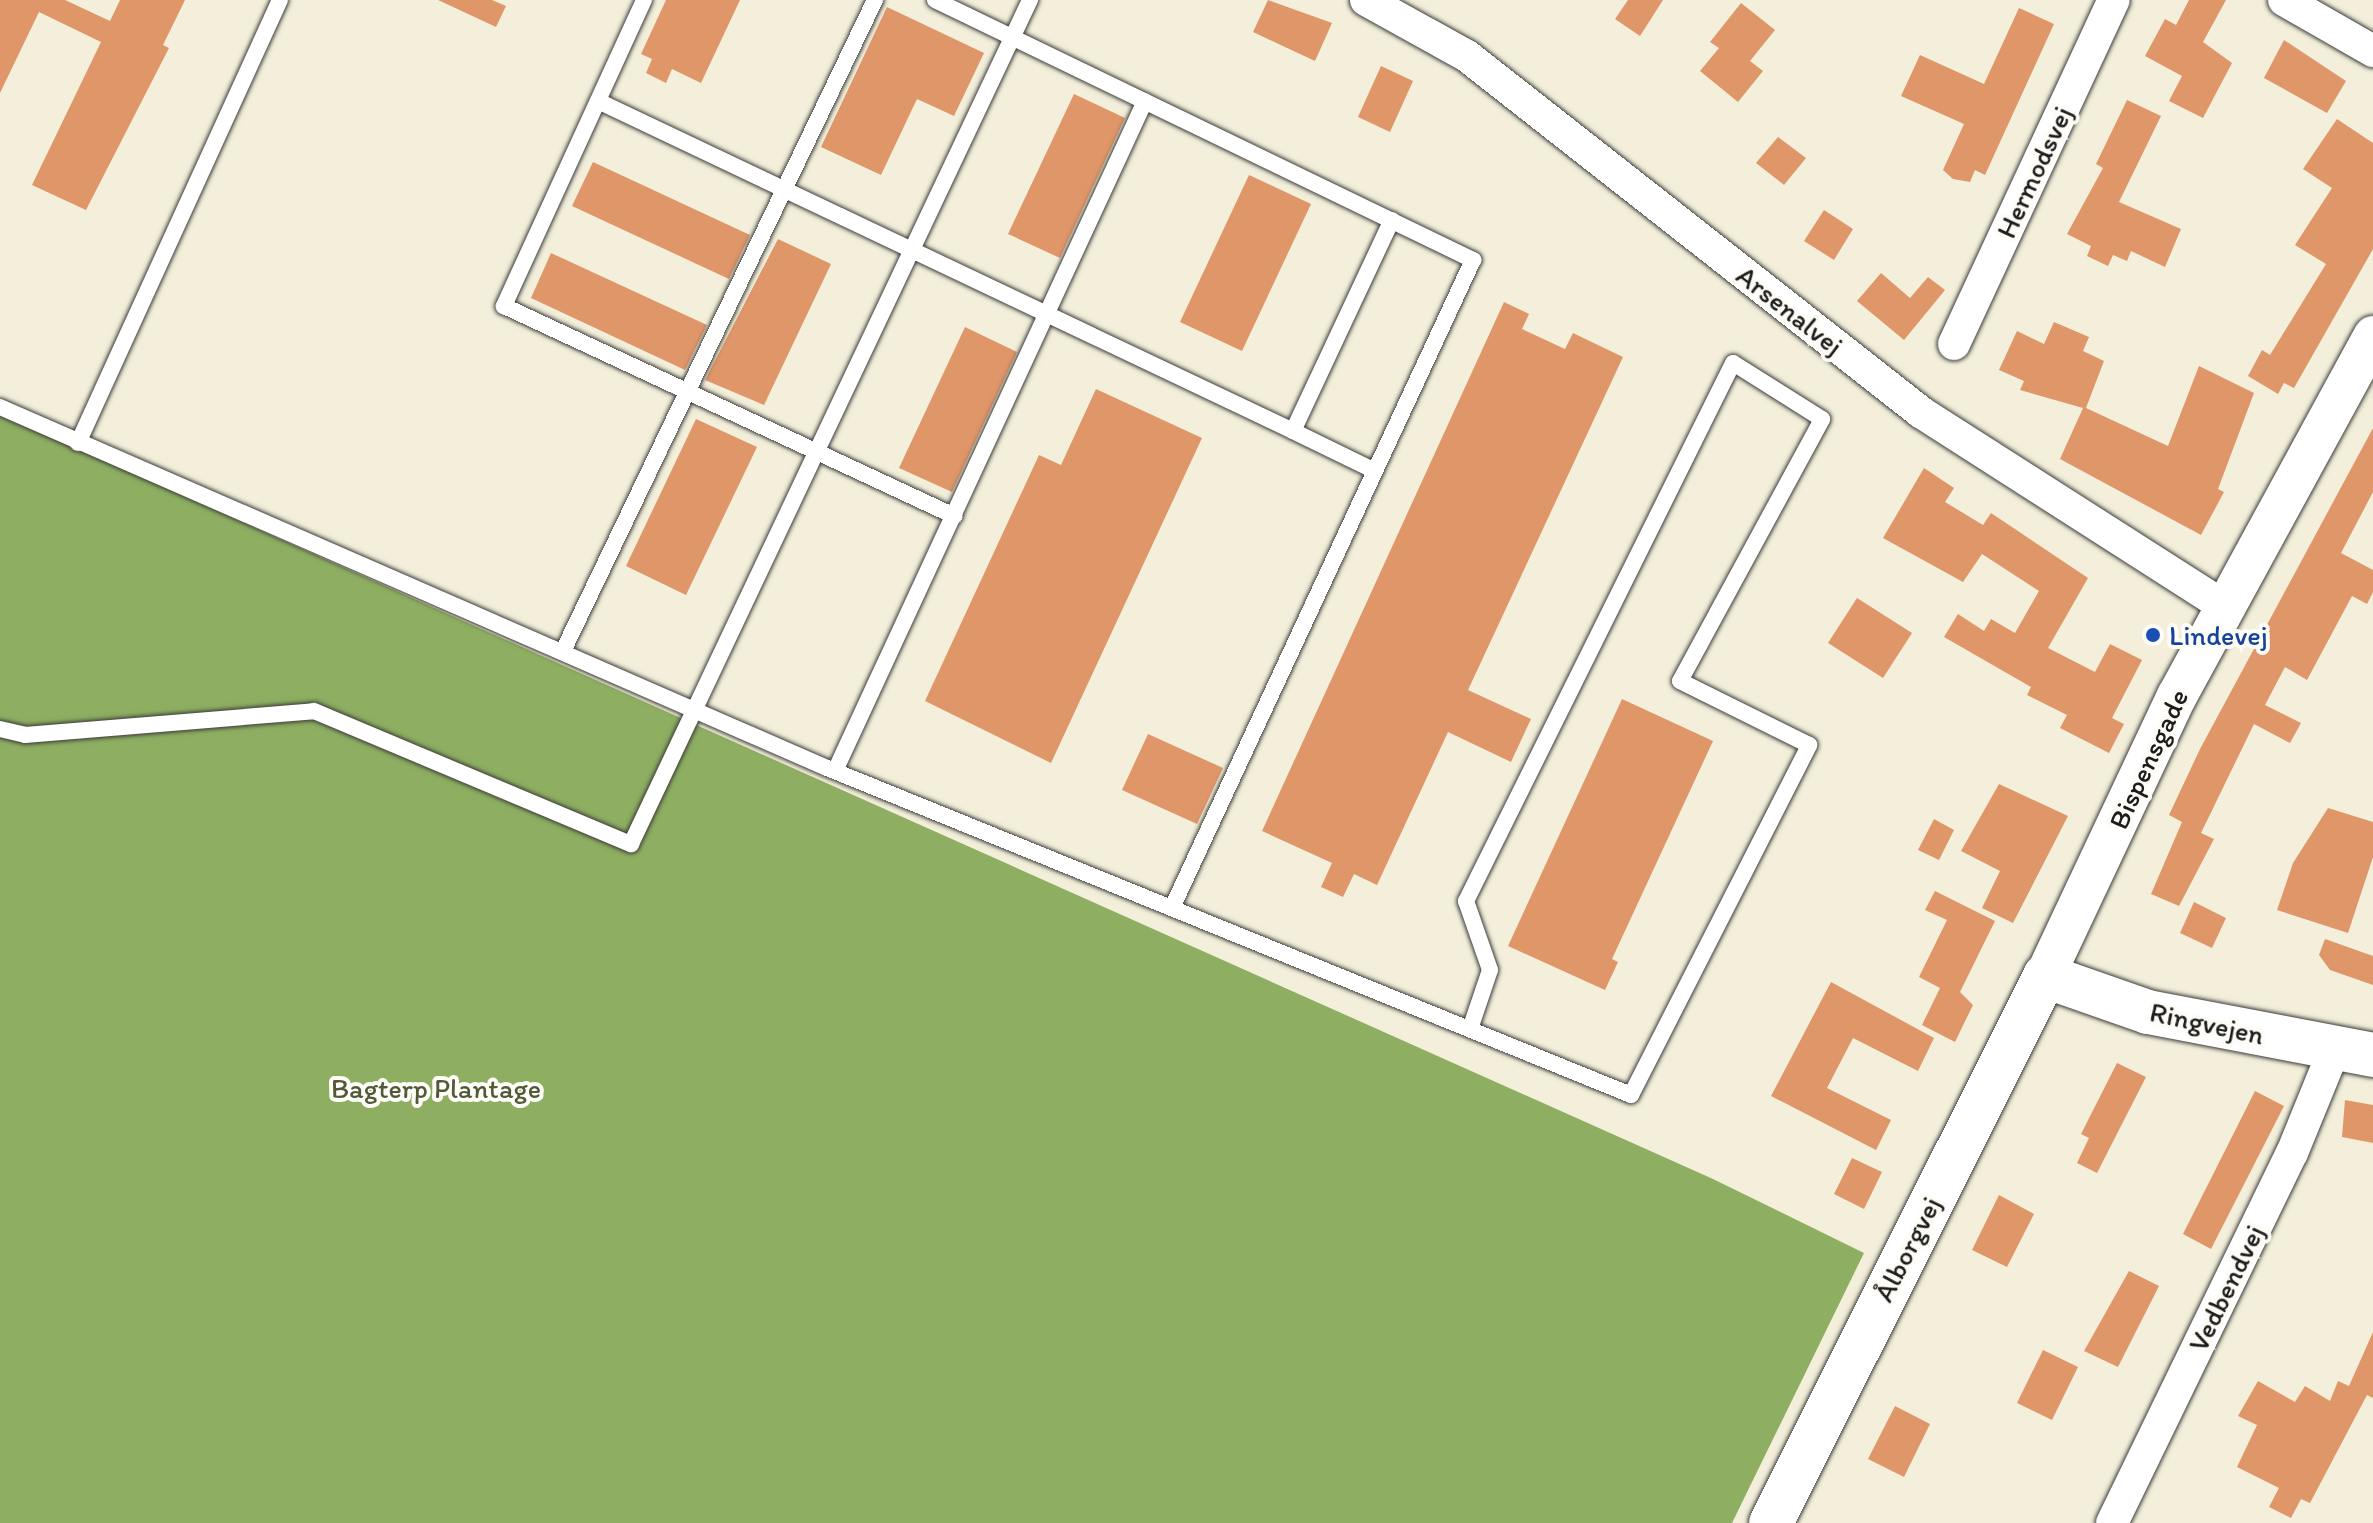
<!DOCTYPE html>
<html>
<head>
<meta charset="utf-8">
<style>
  body { margin:0 }
  #map { position:relative; width:2373px; height:1523px; overflow:hidden; background:#f3efdb; font-family:Itim,sans-serif }
  div>[style] { position:absolute }
  [style*='--x'] { left:calc(var(--x)*1px); top:calc(var(--y)*1px); width:calc(var(--w)*1px); rotate:calc(var(--a)*1deg) }
  .forest>* { inset:0; background:#8eaf62 }
  .building>* { inset:0; background:#df9669 }
  .roads { filter:drop-shadow(0 0 2px #3c3c39) drop-shadow(0 0 2px #3c3c39) }
  .service>* { height:16px; margin:-8px; padding:0 8px; transform-origin:8px; border-radius:8px; background:#fff }
  .minor>* { height:32px; margin:-16px; padding:0 16px; transform-origin:16px; border-radius:16px; background:#fff }
  .tertiary>* { height:40px; margin:-20px; padding:0 20px; transform-origin:20px; border-radius:20px; background:#fff }
  .secondary>* { height:44px; margin:-22px; padding:0 22px; transform-origin:22px; border-radius:22px; background:#fff }
  .dots>* { width:22px; height:22px; translate:-50% -50%; box-sizing:border-box; border:4px solid #fdfcf7; border-radius:50% }
  span { translate:-50% -50%; white-space:nowrap; text-align:center; line-height:1.15; -webkit-text-stroke:8px #fdfcf7; paint-order:stroke }
  .street-label { font-size:28px; color:#1c1c1c }
  .transit-label { font-size:28px; color:#164399 }
  .left { translate:0 -50%; text-align:left }
  .park-label { font-size:28px; color:#515939 }
</style>
</head>
<body>
<div id="map">
  <div class="forest">
    <i style="clip-path:polygon(0 414px,1713px 1179px,1864px 1253px,1732px 1523px,0 1523px)"></i>
  </div>
  <div class="building">
    <i style="clip-path:polygon(0 0,65px 0,110px 21px,120px 0,185px 0,163px 45px,169px 48px,86px 210px,32px 185px,101px 42px,39px 12px,0 93px)"></i>
    <i style="clip-path:polygon(438px 0,492px 0,506px 6px,496px 27px)"></i>
    <i style="clip-path:polygon(666px 0,740px 0,701px 83px,672px 69px,666px 83px,646px 73px,652px 59px,641px 54px)"></i>
    <i style="clip-path:polygon(1268px 0,1332px 23px,1315px 61px,1253px 32px)"></i>
    <i style="clip-path:polygon(1628px 0,1663px 0,1640px 36px,1615px 19px)"></i>
    <i style="clip-path:polygon(2189px 0,2226px 0,2203px 42px,2232px 63px,2203px 118px,2169px 101px,2182px 76px,2145px 56px,2165px 19px,2176px 25px)"></i>
    <i style="clip-path:polygon(1741px 3px,1775px 30px,1750px 61px,1763px 71px,1738px 102px,1700px 71px,1719px 48px,1710px 42px)"></i>
    <i style="clip-path:polygon(887px 7px,984px 53px,954px 116px,917px 99px,881px 175px,821px 147px)"></i>
    <i style="clip-path:polygon(2019px 8px,2054px 24px,1985px 175px,1975px 170px,1970px 182px,1953px 179px,1943px 170px,1964px 124px,1901px 96px,1920px 55px,1984px 84px)"></i>
    <i style="clip-path:polygon(2284px 40px,2346px 81px,2327px 113px,2264px 78px)"></i>
    <i style="clip-path:polygon(1381px 66px,1413px 81px,1390px 132px,1358px 117px)"></i>
    <i style="clip-path:polygon(1074px 94px,1125px 118px,1060px 258px,1008px 234px)"></i>
    <i style="clip-path:polygon(2127px 100px,2161px 116px,2119px 202px,2181px 229px,2165px 267px,2131px 251px,2127px 261px,2113px 255px,2108px 266px,2087px 256px,2091px 246px,2067px 234px,2103px 168px,2096px 164px)"></i>
    <i style="clip-path:polygon(2337px 119px,2373px 143px,2373px 249px,2294px 388px,2284px 383px,2278px 394px,2248px 376px,2262px 350px,2270px 355px,2326px 264px,2295px 245px,2332px 188px,2303px 169px)"></i>
    <i style="clip-path:polygon(1778px 137px,1806px 158px,1784px 185px,1756px 163px)"></i>
    <i style="clip-path:polygon(593px 162px,750px 235px,729px 279px,572px 206px)"></i>
    <i style="clip-path:polygon(1249px 175px,1311px 204px,1242px 351px,1180px 322px)"></i>
    <i style="clip-path:polygon(1824px 210px,1853px 229px,1834px 260px,1804px 241px)"></i>
    <i style="clip-path:polygon(778px 239px,831px 264px,764px 405px,705px 380px)"></i>
    <i style="clip-path:polygon(551px 253px,707px 325px,685px 370px,531px 298px)"></i>
    <i style="clip-path:polygon(1881px 273px,1910px 298px,1928px 277px,1945px 290px,1904px 340px,1857px 301px)"></i>
    <i style="clip-path:polygon(1504px 302px,1529px 314px,1522px 329px,1565px 349px,1573px 333px,1623px 357px,1468px 690px,1531px 719px,1511px 762px,1448px 732px,1377px 885px,1354px 874px,1343px 897px,1321px 887px,1332px 863px,1262px 831px)"></i>
    <i style="clip-path:polygon(2054px 322px,2089px 337px,2083px 351px,2104px 361px,2086px 408px,2168px 446px,2199px 366px,2254px 393px,2218px 489px,2224px 492px,2201px 535px,2060px 459px,2083px 408px,2020px 390px,2024px 381px,1999px 370px,2017px 331px,2044px 344px)"></i>
    <i style="clip-path:polygon(965px 327px,1017px 352px,952px 492px,899px 468px)"></i>
    <i style="clip-path:polygon(1096px 389px,1202px 438px,1051px 763px,925px 701px,1039px 455px,1061px 465px)"></i>
    <i style="clip-path:polygon(696px 419px,757px 447px,686px 595px,626px 566px)"></i>
    <i style="clip-path:polygon(2373px 428px,2373px 492px,2341px 553px,2373px 570px,2373px 592px,2367px 604px,2352px 596px,2307px 680px,2285px 667px,2265px 705px,2301px 723px,2290px 743px,2254px 724px,2201px 833px,2214px 839px,2179px 906px,2151px 894px,2182px 822px,2169px 815px,2200px 749px)"></i>
    <i style="clip-path:polygon(1924px 468px,1954px 488px,1945px 502px,1983px 525px,1991px 513px,2088px 578px,2048px 648px,2095px 672px,2110px 644px,2142px 660px,2112px 718px,2124px 724px,2109px 753px,2060px 728px,2067px 715px,2027px 695px,2031px 687px,1944px 637px,1958px 614px,1984px 631px,1991px 619px,2015px 633px,2039px 591px,1982px 554px,1963px 582px,1883px 538px)"></i>
    <i style="clip-path:polygon(1857px 598px,1912px 633px,1883px 678px,1828px 643px)"></i>
    <i style="clip-path:polygon(1622px 699px,1713px 741px,1612px 959px,1618px 962px,1605px 990px,1508px 946px)"></i>
    <i style="clip-path:polygon(1148px 734px,1223px 768px,1197px 824px,1122px 790px)"></i>
    <i style="clip-path:polygon(1999px 784px,2068px 816px,2013px 923px,1982px 908px,2000px 871px,1961px 851px)"></i>
    <i style="clip-path:polygon(2328px 808px,2373px 822px,2373px 857px,2348px 933px,2277px 910px,2293px 863px)"></i>
    <i style="clip-path:polygon(1934px 819px,1954px 830px,1939px 860px,1918px 850px)"></i>
    <i style="clip-path:polygon(1935px 891px,1995px 921px,1960px 992px,1973px 1005px,1955px 1042px,1922px 1025px,1940px 988px,1919px 977px,1947px 920px,1925px 910px)"></i>
    <i style="clip-path:polygon(2194px 902px,2226px 918px,2212px 948px,2180px 933px)"></i>
    <i style="clip-path:polygon(2325px 939px,2373px 956px,2373px 985px,2330px 970px,2319px 955px)"></i>
    <i style="clip-path:polygon(1831px 982px,1934px 1038px,1918px 1071px,1853px 1038px,1827px 1088px,1891px 1120px,1876px 1150px,1771px 1096px)"></i>
    <i style="clip-path:polygon(2117px 1063px,2146px 1077px,2097px 1173px,2077px 1163px,2089px 1138px,2081px 1134px)"></i>
    <i style="clip-path:polygon(2255px 1091px,2284px 1106px,2211px 1249px,2183px 1234px)"></i>
    <i style="clip-path:polygon(2345px 1100px,2373px 1105px,2373px 1143px,2342px 1137px)"></i>
    <i style="clip-path:polygon(1852px 1158px,1882px 1172px,1864px 1209px,1834px 1194px)"></i>
    <i style="clip-path:polygon(1999px 1195px,2034px 1214px,2007px 1267px,1972px 1250px)"></i>
    <i style="clip-path:polygon(2129px 1271px,2159px 1286px,2118px 1367px,2084px 1351px)"></i>
    <i style="clip-path:polygon(2373px 1332px,2373px 1398px,2367px 1395px,2310px 1503px,2301px 1499px,2291px 1518px,2269px 1507px,2279px 1488px,2237px 1467px,2257px 1425px,2238px 1416px,2258px 1381px,2295px 1402px,2305px 1386px,2330px 1401px,2338px 1381px,2349px 1386px)"></i>
    <i style="clip-path:polygon(2043px 1350px,2078px 1367px,2052px 1420px,2017px 1403px)"></i>
    <i style="clip-path:polygon(1895px 1406px,1930px 1424px,1904px 1477px,1868px 1459px)"></i>
  </div>
  <div class="roads">
    <div class="service">
      <i style="--x:644;--y:0;--w:337;--a:114.6"></i>
      <i style="--x:504;--y:306;--w:497;--a:25"></i>
      <i style="--x:935;--y:0;--w:598;--a:25.79"></i>
      <i style="--x:1473;--y:260;--w:714;--a:114.92"></i>
      <i style="--x:598;--y:101;--w:769;--a:25.4"></i>
      <i style="--x:1293;--y:431;--w:233;--a:-64.9"></i>
      <i style="--x:0;--y:407;--w:902;--a:23.58"></i>
      <i style="--x:827;--y:768;--w:868;--a:22.13"></i>
      <i style="--x:1631;--y:1095;--w:393;--a:-63"></i>
      <i style="--x:1809;--y:745;--w:144;--a:-153.6"></i>
      <i style="--x:1680;--y:681;--w:298;--a:-61.5"></i>
      <i style="--x:1822;--y:419;--w:105;--a:-147.8"></i>
      <i style="--x:1733;--y:363;--w:601;--a:116.39"></i>
      <i style="--x:1466;--y:901;--w:73;--a:70.8"></i>
      <i style="--x:1490;--y:970;--w:62;--a:108.7"></i>
      <i style="--x:1293;--y:431;--w:91;--a:26"></i>
      <i style="--x:78;--y:443;--w:487;--a:-65.5"></i>
      <i style="--x:564;--y:649;--w:720;--a:-64.4"></i>
      <i style="--x:0;--y:729;--w:26;--a:13"></i>
      <i style="--x:25;--y:735;--w:290;--a:-4.7"></i>
      <i style="--x:314;--y:711;--w:344;--a:22.8"></i>
      <i style="--x:631;--y:844;--w:934;--a:-64.7"></i>
      <i style="--x:835;--y:771;--w:738;--a:-65.17"></i>
    </div>
    <div class="minor">
      <i style="--x:1366;--y:0;--w:115;--a:29"></i>
      <i style="--x:1467;--y:56;--w:578;--a:38.12"></i>
      <i style="--x:1922;--y:413;--w:358;--a:32.6"></i>
      <i style="--x:2284;--y:0;--w:103;--a:29.8"></i>
      <i style="--x:1954;--y:344;--w:379;--a:-65.1"></i>
      <i style="--x:2112;--y:1523;--w:411;--a:-64.1"></i>
      <i style="--x:2292;--y:1153;--w:111;--a:-67.8"></i>
    </div>
    <div class="tertiary">
      <i style="--x:2045;--y:976;--w:310;--a:-64.8"></i>
      <i style="--x:2177;--y:696;--w:410;--a:-61.4"></i>
    </div>
    <div class="secondary">
      <i style="--x:1771;--y:1523;--w:612;--a:-63.39"></i>
      <i style="--x:2045;--y:976;--w:109;--a:19.3"></i>
      <i style="--x:2148;--y:1012;--w:229;--a:10.8"></i>
    </div>
  </div>
  <div class="dots">
    <i style="left:2153px;top:635px;background:#1a4fb4"></i>
  </div>
  <div class="street-label">
    <span style="left:2034px;top:172px;rotate:-65deg">Hermodsvej</span>
    <span style="left:1790px;top:310px;rotate:38deg">Arsenalvej</span>
    <span style="left:2148px;top:759px;rotate:-65deg">Bispensgade</span>
    <span style="left:2207px;top:1023px;rotate:12deg">Ringvejen</span>
    <span style="left:1907px;top:1249px;rotate:-63deg">Ålborgvej</span>
    <span style="left:2226px;top:1288px;rotate:-64deg">Vedbendvej</span>
  </div>
  <div class="transit-label">
    <span class="left" style="left:2169px;top:635px">Lindevej</span>
  </div>
  <div class="park-label">
    <span style="left:436px;top:1088px">Bagterp Plantage</span>
  </div>
</div>
</body>
</html>
